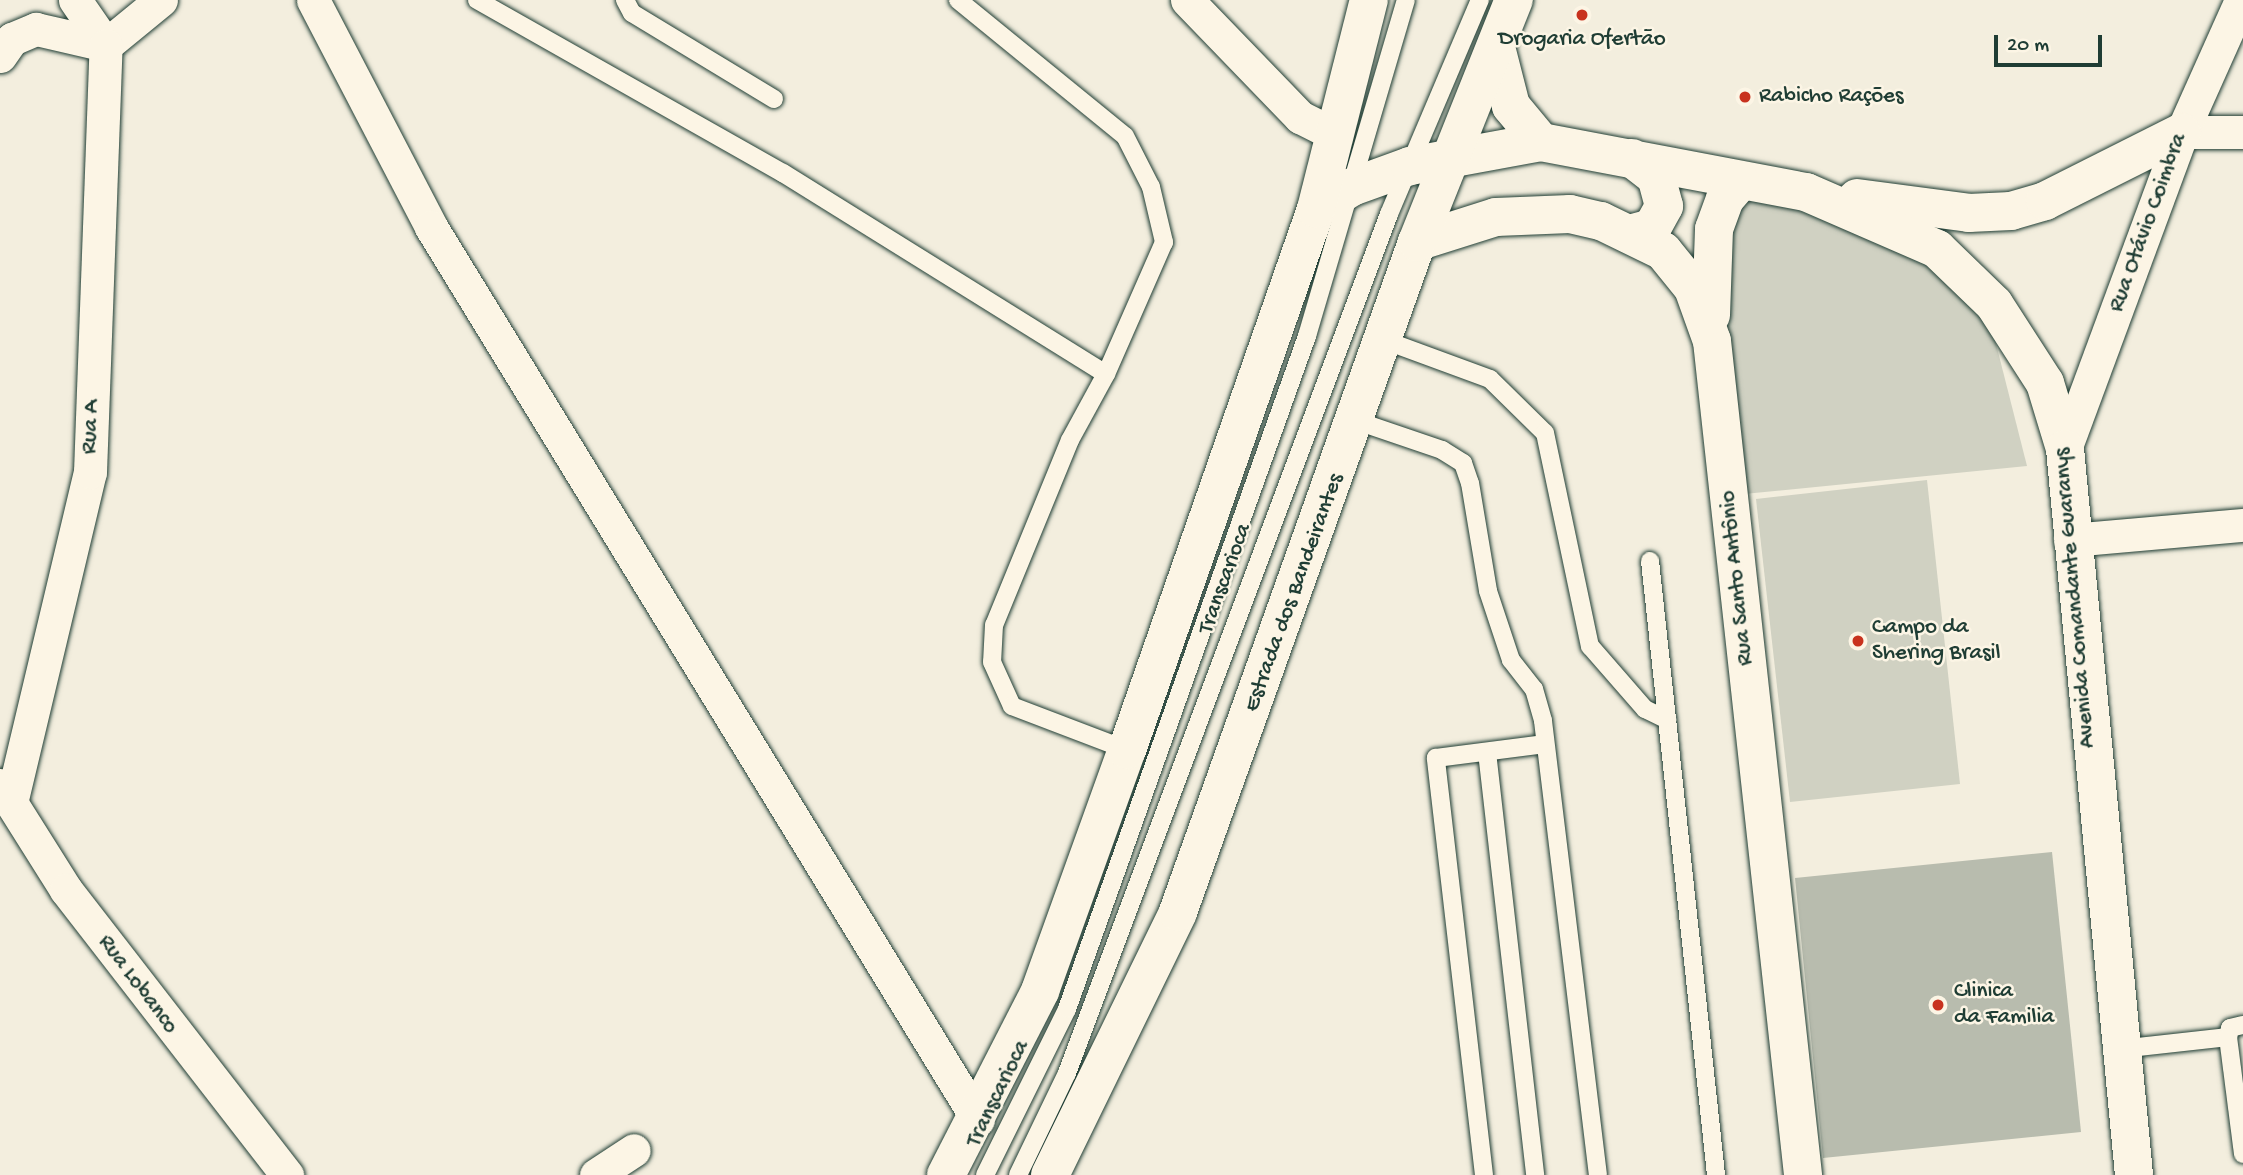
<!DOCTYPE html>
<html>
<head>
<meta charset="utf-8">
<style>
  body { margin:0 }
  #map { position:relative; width:2243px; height:1175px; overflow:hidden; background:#f3eede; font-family:"Gochi Hand",sans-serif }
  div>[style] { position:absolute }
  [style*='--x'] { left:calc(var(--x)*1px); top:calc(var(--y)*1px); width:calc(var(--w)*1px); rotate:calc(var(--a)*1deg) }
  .green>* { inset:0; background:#d0d1c2 }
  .building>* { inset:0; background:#b8bcae }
  .roads { filter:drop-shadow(0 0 2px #1f3d34) drop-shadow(0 0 2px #1f3d34) }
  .service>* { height:18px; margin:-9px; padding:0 9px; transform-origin:9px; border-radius:9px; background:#fcf5e5 }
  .minor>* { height:33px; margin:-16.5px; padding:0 16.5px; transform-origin:16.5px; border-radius:16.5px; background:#fcf5e5 }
  .tertiary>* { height:38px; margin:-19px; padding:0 19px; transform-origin:19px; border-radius:19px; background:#fcf5e5 }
  .primary>* { height:38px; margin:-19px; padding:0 19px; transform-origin:19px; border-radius:19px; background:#fcf5e5 }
  .dots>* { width:19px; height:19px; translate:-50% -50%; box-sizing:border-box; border:4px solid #fcf5e5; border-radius:50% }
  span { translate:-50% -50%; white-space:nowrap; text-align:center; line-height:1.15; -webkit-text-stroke:5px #fcf5e5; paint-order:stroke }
  .poi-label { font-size:23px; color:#1f3d34 }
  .left { translate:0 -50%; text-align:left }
  .street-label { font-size:23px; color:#1f3d34 }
  .scale { position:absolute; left:1994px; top:35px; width:108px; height:32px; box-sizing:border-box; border:4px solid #1f3d34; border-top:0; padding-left:9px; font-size:21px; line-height:24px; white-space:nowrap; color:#1f3d34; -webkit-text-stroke:5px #fcf5e5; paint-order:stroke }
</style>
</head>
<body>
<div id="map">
  <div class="green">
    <i style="clip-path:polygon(1750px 194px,1876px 237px,1938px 271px,1992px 328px,2027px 466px,1744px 494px,1720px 328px,1726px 223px)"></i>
    <i style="clip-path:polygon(1927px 480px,1960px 784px,1790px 802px,1756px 499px)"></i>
  </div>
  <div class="building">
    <i style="clip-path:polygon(2052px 852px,2081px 1132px,1823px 1158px,1795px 878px)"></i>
  </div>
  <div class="roads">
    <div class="service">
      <i style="--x:477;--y:0;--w:352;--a:29.5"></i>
      <i style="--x:783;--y:173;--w:380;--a:31.9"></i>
      <i style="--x:1106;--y:374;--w:75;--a:118.6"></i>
      <i style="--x:1070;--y:440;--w:200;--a:112.3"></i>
      <i style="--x:994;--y:625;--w:37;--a:93"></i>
      <i style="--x:992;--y:662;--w:48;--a:65.6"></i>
      <i style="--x:1012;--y:706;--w:123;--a:20.9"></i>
      <i style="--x:625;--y:0;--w:15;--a:62"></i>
      <i style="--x:632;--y:13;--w:166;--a:31.2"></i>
      <i style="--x:958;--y:0;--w:215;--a:39.2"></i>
      <i style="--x:1125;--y:136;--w:57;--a:63"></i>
      <i style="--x:1151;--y:187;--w:57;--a:76.7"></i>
      <i style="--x:1164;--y:242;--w:144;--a:113.7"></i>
      <i style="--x:1384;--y:340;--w:113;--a:20.2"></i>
      <i style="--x:1490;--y:379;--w:77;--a:44.5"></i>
      <i style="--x:1545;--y:433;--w:218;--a:78.1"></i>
      <i style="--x:1590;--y:646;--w:84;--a:48.9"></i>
      <i style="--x:1645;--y:709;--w:25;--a:26"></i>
      <i style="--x:1357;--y:421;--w:90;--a:18.8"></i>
      <i style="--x:1442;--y:450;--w:25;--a:32"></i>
      <i style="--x:1463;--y:463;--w:21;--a:71"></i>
      <i style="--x:1470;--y:483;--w:109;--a:80.5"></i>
      <i style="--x:1488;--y:591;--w:73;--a:71.6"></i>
      <i style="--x:1511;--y:660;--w:37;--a:52"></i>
      <i style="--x:1534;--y:689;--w:33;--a:74"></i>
      <i style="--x:1543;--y:721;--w:457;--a:83.1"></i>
      <i style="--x:1650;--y:561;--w:618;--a:83.86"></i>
      <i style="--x:1487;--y:752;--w:426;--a:83.5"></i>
      <i style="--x:2228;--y:1037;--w:9;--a:-77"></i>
      <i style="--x:2230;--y:1028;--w:13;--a:-13"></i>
      <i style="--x:2120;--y:1049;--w:109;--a:-6.3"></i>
      <i style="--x:2228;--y:1037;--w:118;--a:82.7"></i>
      <i style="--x:985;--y:1175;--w:185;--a:-63.7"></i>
      <i style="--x:1067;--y:1009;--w:715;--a:-70.37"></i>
      <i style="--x:1307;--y:336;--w:350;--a:-73.6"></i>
      <i style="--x:1018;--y:1175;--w:113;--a:-64.3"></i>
      <i style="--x:1067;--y:1073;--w:917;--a:-69.45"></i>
      <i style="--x:1389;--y:214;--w:233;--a:-67"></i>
      <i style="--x:1484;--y:1175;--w:420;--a:-96.6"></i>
      <i style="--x:1436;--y:758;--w:110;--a:-7.3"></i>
    </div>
    <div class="minor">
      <i style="--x:75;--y:0;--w:55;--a:55.4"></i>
      <i style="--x:313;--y:0;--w:256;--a:62.5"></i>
      <i style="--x:431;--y:227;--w:1047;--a:58.51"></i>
      <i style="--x:1187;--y:0;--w:163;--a:46"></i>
      <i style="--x:1300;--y:117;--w:40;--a:26.6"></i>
      <i style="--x:106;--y:45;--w:71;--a:-39.3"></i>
      <i style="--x:0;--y:56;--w:21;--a:-55"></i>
      <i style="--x:12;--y:39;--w:26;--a:-23"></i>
      <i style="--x:36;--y:29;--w:72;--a:12.9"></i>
      <i style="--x:2182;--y:132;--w:61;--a:0"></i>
      <i style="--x:2065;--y:449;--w:338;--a:-69.7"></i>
      <i style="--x:2182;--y:132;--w:145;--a:-65.9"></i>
      <i style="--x:2070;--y:540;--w:174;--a:-5"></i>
      <i style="--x:0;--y:785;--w:124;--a:57.8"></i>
      <i style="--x:66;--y:890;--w:361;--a:52.2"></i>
      <i style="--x:12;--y:799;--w:336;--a:-76.6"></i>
      <i style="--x:90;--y:472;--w:427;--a:-87.9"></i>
      <i style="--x:596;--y:1175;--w:45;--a:-33.3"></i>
    </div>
    <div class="tertiary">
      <i style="--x:1857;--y:198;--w:113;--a:7.6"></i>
      <i style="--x:1969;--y:213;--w:42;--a:-2.7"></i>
      <i style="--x:2011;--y:211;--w:35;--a:-16"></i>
      <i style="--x:2045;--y:201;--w:153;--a:-26.7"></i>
      <i style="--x:1316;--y:209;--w:42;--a:-31.4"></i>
      <i style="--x:1352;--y:187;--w:62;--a:-19.9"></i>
      <i style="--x:1410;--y:166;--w:133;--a:-10.4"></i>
      <i style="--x:1541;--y:142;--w:270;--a:10.7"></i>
      <i style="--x:1806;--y:192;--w:143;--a:23.5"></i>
      <i style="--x:1937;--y:249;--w:79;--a:44"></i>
      <i style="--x:1994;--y:304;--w:94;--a:57.2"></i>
      <i style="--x:2045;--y:383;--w:69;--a:73.1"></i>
      <i style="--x:2065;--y:449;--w:729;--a:84.57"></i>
      <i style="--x:1629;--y:234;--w:24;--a:-15"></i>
      <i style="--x:1652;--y:228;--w:25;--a:-61"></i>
      <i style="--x:1664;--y:206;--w:30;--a:-105"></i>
      <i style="--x:1656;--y:177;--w:31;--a:-142"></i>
      <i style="--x:1417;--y:242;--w:83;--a:-17.6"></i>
      <i style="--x:1496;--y:217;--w:74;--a:-2.3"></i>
      <i style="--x:1570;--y:214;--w:32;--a:13"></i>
      <i style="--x:1601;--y:221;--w:69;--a:25.8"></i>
      <i style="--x:1663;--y:251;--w:48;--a:51"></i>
      <i style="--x:1693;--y:288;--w:56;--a:70.3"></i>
      <i style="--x:1712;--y:341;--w:839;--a:83.77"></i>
      <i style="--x:1711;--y:315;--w:86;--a:-88"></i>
      <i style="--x:1714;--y:229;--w:32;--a:-70"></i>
      <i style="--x:1725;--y:199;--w:23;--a:-49"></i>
    </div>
    <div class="primary">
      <i style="--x:1497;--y:51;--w:57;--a:75.7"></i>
      <i style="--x:1511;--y:106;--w:47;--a:50.2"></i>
      <i style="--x:946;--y:1175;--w:207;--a:-62.9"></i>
      <i style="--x:1040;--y:991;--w:256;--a:-70.2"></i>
      <i style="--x:1127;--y:750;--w:573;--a:-70.74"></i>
      <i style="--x:1316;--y:209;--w:216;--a:-75.8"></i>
      <i style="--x:1050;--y:1175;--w:292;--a:-64"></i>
      <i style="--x:1178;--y:912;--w:711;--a:-70.37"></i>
      <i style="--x:1417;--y:242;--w:261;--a:-68.2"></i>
    </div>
  </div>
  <div class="dots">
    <i style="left:1582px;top:15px;background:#c8321e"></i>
    <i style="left:1745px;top:97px;background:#c8321e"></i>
    <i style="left:1858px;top:641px;background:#c8321e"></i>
    <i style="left:1938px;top:1005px;background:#c8321e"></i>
  </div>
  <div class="poi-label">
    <span style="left:1582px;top:40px">Drogaria Ofertão</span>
    <span class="left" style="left:1759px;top:97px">Rabicho Rações</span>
    <span class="left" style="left:1872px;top:641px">Campo da<br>Shering Brasil</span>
    <span class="left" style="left:1954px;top:1005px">Clinica<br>da Familia</span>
  </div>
  <div class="street-label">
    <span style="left:2149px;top:223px;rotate:-70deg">Rua Otávio Coimbra</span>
    <span style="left:92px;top:427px;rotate:-87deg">Rua A</span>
    <span style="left:1738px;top:578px;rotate:-96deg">Rua Santo Antônio</span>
    <span style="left:1226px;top:579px;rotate:-70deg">Transcarioca</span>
    <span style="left:1295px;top:593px;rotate:-70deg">Estrada dos Bandeirantes</span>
    <span style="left:2076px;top:598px;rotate:-95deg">Avenida Comandante Guaranys</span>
    <span style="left:137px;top:985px;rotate:53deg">Rua Lobanco</span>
    <span style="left:999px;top:1094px;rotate:-64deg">Transcarioca</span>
  </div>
  <div class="scale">20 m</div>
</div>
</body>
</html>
